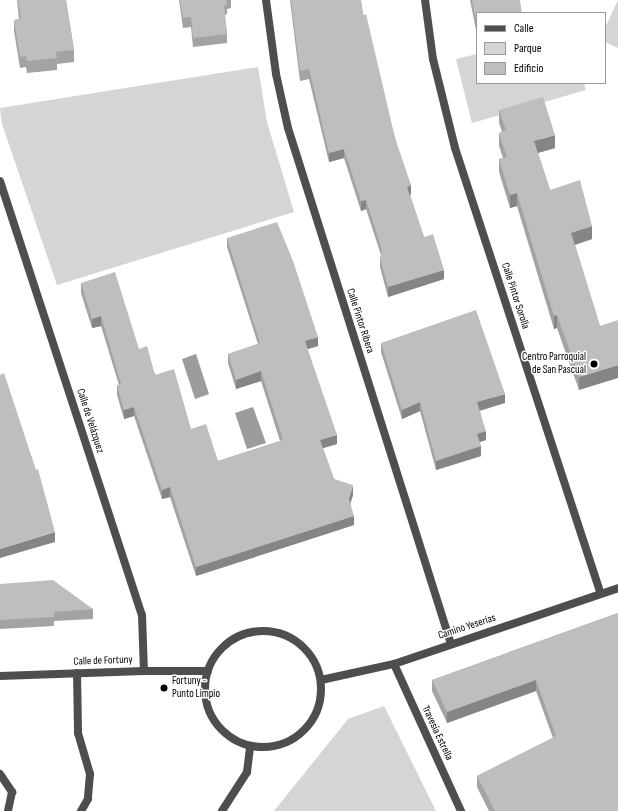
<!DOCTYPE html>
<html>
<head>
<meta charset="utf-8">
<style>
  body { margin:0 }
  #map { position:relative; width:618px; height:811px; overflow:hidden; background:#fff; font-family:"Sofia Sans Condensed",sans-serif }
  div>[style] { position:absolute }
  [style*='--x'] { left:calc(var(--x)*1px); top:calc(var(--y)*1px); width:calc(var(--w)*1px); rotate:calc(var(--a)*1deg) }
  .green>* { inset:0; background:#d5d5d5 }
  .water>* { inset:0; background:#9c9c9c }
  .service>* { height:8px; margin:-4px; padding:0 4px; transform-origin:4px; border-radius:4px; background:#4e4e4e }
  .minor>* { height:8px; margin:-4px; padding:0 4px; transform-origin:4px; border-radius:4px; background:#4e4e4e }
  .minor>.ring { margin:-4px; padding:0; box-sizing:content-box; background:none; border:8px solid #4e4e4e; border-radius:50% }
  .wall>* { inset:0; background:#a3a3a3 }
  .shaded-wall>* { inset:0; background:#858585 }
  .building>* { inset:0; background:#bebebe }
  .dots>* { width:11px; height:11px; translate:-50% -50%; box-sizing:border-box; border:2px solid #fff; border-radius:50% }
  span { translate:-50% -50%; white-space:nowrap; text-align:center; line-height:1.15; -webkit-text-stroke:3px #fff; paint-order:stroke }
  .street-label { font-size:11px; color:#000 }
  .poi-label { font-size:11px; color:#000 }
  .right { translate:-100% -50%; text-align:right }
  .left { translate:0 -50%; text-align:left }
  .legend { position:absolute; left:476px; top:12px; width:130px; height:72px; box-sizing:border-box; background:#fff; border:1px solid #999; margin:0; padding:5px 7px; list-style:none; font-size:12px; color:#000 }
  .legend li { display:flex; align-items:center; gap:8px; height:20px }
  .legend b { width:20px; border:1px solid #999 }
</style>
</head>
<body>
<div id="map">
  <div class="green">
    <i style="clip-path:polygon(618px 0,618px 48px,605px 42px,605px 28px)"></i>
    <i style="clip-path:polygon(477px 54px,477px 83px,584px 83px,586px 90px,472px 123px,456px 59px)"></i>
    <i style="clip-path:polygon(258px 67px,267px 122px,294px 212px,57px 285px,2px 124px,0 108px)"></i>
    <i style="clip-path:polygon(384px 706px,436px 811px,274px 811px,348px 719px)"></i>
  </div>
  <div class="water">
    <i style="clip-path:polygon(196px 354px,209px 394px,195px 399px,182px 359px)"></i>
    <i style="clip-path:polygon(253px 407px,266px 443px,247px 449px,235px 413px)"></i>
  </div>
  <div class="service">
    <i style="--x:77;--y:673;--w:60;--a:89"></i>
    <i style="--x:78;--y:733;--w:43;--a:73.7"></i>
    <i style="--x:90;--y:774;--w:25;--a:95"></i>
    <i style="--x:88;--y:799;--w:14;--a:120"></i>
    <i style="--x:0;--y:774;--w:22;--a:56"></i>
    <i style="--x:12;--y:792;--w:19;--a:102"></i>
  </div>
  <div class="minor">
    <i style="--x:266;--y:0;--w:75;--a:82.3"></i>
    <i style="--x:276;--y:74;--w:55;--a:77.5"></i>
    <i style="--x:288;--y:128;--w:541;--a:72.47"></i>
    <i style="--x:425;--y:0;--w:60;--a:82.3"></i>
    <i style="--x:433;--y:59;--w:92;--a:76.1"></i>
    <i style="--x:455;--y:148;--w:469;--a:71.9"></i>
    <i style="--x:0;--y:181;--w:457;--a:71.9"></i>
    <i style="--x:142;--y:615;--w:56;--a:88"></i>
    <i class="ring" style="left:205px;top:631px;width:108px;height:108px"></i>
    <i style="--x:394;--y:664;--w:162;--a:65.5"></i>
    <i style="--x:0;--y:676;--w:144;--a:-2"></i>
    <i style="--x:144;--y:671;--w:64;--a:0"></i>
    <i style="--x:321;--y:680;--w:75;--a:-12.4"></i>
    <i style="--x:394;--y:664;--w:237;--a:-18.7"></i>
    <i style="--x:222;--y:811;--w:46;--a:-57.3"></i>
    <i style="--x:247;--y:772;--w:26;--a:-83"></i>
  </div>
  <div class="wall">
    <i style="clip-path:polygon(17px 0,66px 0,74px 50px,74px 62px,57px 64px,57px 70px,27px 73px,26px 67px,20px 68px,14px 31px,14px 20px,19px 19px)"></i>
    <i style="clip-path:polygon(179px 0,231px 0,231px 8px,227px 9px,227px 14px,225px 15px,227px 34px,227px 43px,193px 47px,191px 27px,183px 28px)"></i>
    <i style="clip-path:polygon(290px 0,361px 0,363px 15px,395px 138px,411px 195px,410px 195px,424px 237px,444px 279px,388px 297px,380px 267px,380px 258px,381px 255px,366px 209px,361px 211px,344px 158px,329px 162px,309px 79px,300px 81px)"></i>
    <i style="clip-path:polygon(470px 0,520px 0,477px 13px,477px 35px)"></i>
    <i style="clip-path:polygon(499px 110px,555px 148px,538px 153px,550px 190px,592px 239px,575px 245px,600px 326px,579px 390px,557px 328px,554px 329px,517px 206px,510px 208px,499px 172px,499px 159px,503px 158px,499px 146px,499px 133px,502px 132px,499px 123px)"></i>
    <i style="clip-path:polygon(227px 238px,318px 346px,307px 349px,337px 444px,323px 448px,334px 479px,353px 495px,350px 503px,354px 525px,196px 576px,170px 497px,162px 499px,134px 416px,124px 419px,117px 395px,117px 385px,119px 385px,101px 326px,92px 328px,81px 293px,81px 283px,139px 349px,191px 429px,218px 461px,280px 441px,261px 381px,236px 389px,228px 363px,228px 354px,258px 344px,227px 247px)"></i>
    <i style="clip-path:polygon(381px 343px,505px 403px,480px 411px,486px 440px,480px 442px,481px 456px,436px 470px,420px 411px,402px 419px,381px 352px)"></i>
    <i style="clip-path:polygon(0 584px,93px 609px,93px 619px,54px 621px,54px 626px,0 629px)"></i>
    <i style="clip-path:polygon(618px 613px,618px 811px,489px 811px,477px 787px,477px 776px,553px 738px,536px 691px,447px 723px,432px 691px,432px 680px)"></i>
  </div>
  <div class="shaded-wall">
    <i style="clip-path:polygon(555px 135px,555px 148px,534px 154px,534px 141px)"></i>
    <i style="clip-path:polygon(344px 149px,344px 158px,329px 162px,329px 153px)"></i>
    <i style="clip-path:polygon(411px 185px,411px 195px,407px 196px,407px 187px)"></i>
    <i style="clip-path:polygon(517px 193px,517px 206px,510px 208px,510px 195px)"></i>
    <i style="clip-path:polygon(366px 200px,366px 209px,361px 211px,361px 201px)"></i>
    <i style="clip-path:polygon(592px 226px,592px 239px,571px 246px,571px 233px)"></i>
    <i style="clip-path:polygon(444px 270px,444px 279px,388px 297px,388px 287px)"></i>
    <i style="clip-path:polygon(557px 315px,557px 328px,554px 329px,554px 316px)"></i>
    <i style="clip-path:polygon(101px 316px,101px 326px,92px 328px,92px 319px)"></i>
    <i style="clip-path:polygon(318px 337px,318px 346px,305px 350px,305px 341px)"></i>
    <i style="clip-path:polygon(618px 365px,618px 378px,579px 390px,579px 377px)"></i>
    <i style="clip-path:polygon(261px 371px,261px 381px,236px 389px,236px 380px)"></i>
    <i style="clip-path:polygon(505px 394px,505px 403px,477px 411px,477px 402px)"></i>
    <i style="clip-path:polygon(420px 402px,420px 411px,402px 419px,402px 410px)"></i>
    <i style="clip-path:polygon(134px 407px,134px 416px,124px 419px,124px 410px)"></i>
    <i style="clip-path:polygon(486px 431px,486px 440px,477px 443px,477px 434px)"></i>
    <i style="clip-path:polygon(337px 435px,337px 444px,320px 449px,320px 440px)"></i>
    <i style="clip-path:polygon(481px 446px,481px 456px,436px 470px,436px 461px)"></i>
    <i style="clip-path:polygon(353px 485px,353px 495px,349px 508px,349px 499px)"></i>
    <i style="clip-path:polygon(170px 487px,170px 497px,162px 499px,162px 490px)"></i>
    <i style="clip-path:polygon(354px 516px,354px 525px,196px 576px,196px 567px)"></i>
    <i style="clip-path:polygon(55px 532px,55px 542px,0 558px,0 549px)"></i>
    <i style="clip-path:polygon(536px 680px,536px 691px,447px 723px,447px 712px)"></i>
  </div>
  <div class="building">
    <i style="clip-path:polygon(18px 0,66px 0,74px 50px,56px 52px,57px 58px,27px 61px,26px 56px,20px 57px,14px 20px,21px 19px)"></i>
    <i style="clip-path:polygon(180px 0,226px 0,227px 5px,224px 5px,227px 34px,193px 38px,191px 17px,183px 18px)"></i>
    <i style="clip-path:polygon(291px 0,361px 0,363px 15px,366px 14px,395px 138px,411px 185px,407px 187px,424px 237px,433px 234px,444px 270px,388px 287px,380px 258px,382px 250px,366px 200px,361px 201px,344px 149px,329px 153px,309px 69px,300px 71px)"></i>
    <i style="clip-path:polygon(472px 0,520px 0,522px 13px,477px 13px,477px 26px)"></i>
    <i style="clip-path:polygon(543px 97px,555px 135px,534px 141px,550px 190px,580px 180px,592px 226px,571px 233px,600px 326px,618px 320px,618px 365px,579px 377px,557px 315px,554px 316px,517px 193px,510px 195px,499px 159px,507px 157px,499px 133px,506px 130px,499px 110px)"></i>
    <i style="clip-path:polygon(277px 222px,293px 261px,318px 337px,305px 341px,337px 435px,320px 440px,334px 479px,353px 485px,349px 499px,354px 516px,196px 567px,170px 487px,162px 490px,134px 407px,124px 410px,117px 385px,121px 384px,101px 316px,92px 319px,81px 283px,115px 272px,139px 349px,147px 346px,155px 375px,174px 369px,191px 429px,206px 424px,218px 461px,283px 440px,261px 371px,236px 380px,228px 354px,260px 343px,227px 238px)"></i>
    <i style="clip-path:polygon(476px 310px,505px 394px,477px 402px,486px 431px,477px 434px,481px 446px,436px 461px,420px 402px,402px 410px,381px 343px)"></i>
    <i style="clip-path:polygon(4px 373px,36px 470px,38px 469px,55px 532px,0 549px,0 375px)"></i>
    <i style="clip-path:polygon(53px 580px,93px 609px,54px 612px,54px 617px,0 620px,0 584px)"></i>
    <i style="clip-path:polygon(618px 613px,618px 811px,495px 811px,477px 776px,556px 736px,536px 680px,447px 712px,432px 680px)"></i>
  </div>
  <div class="dots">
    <i style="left:594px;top:364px;background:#000"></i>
    <i style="left:164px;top:688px;background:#000"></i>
  </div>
  <div class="street-label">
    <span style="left:515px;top:296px;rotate:72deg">Calle Pintor Sorolla</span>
    <span style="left:360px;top:321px;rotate:72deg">Calle Pintor Ribera</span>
    <span style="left:90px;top:421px;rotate:72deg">Calle de Velázquez</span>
    <span style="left:467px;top:627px;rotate:-18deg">Camino Yeserías</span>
    <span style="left:103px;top:661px;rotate:-2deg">Calle de Fortuny</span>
    <span style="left:437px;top:733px;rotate:65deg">Travesía Estrella</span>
  </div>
  <div class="poi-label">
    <span class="right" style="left:586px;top:364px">Centro Parroquial<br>de San Pascual</span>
    <span class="left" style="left:172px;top:688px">Fortuny -<br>Punto Limpio</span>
  </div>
  <ul class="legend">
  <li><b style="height:5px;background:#4e4e4e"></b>Calle</li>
  <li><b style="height:11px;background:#d5d5d5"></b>Parque</li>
  <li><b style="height:11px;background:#bebebe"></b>Edificio</li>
  </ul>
</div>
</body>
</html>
